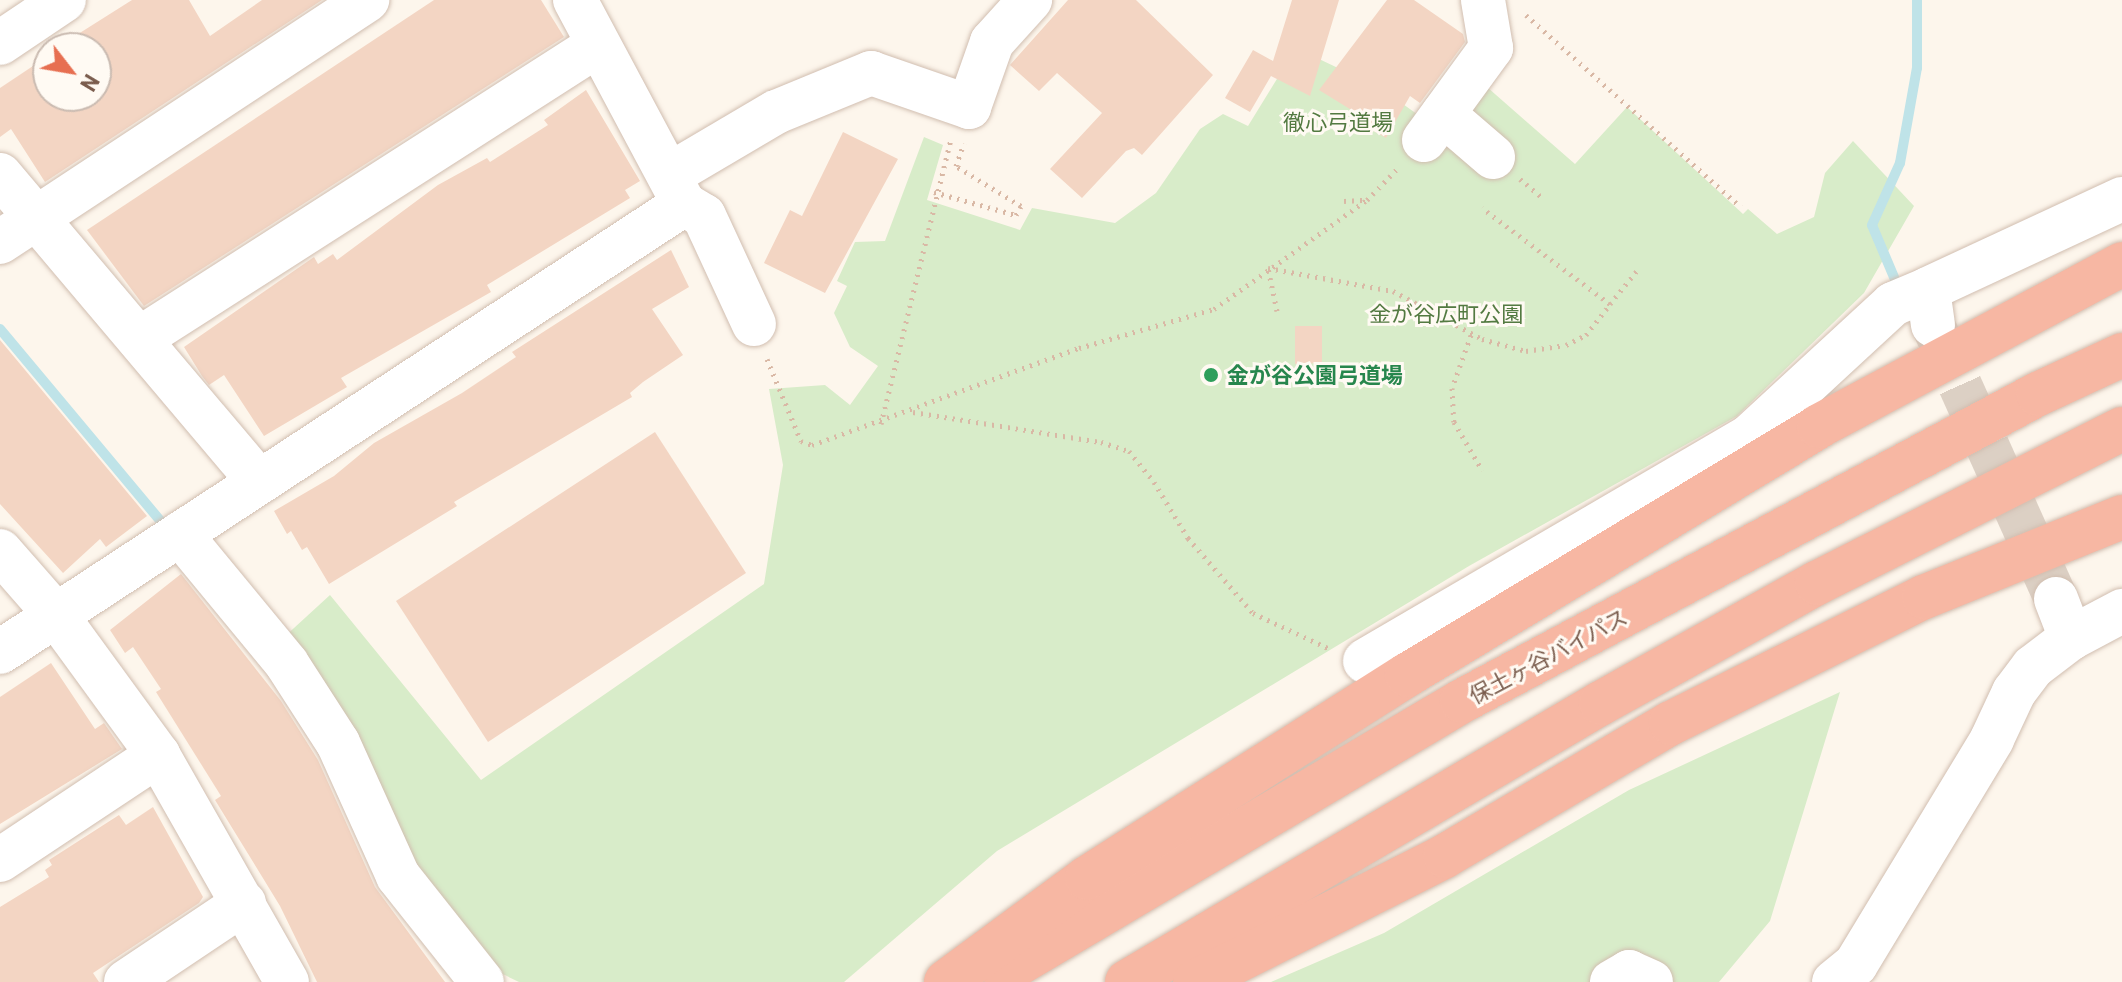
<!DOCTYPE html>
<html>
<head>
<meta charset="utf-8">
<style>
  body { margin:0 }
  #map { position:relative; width:2122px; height:982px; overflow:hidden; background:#fdf6ec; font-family:Barlow,"Noto Sans JP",sans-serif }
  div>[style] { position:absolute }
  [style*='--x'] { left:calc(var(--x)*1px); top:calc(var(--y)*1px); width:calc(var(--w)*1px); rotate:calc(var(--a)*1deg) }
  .green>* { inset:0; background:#d8ecc9 }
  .stream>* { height:10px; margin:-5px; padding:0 5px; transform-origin:5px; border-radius:5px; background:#bfe3e8 }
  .building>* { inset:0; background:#f3d5c3 }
  .minor-tunnel>* { height:44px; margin-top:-22px; transform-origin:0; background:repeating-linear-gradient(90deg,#dcd0c4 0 44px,transparent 0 66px) }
  .path>* { height:5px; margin-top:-2.5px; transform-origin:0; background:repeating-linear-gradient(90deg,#d9b8a5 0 2px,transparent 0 8px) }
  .roads { filter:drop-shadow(0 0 2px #d1beb0) drop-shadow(0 0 2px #d1beb0) }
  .minor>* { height:44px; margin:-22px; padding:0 22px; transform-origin:22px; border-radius:22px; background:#fff }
  .highway>* { height:44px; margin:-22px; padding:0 22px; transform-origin:22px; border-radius:22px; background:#f7b7a3 }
  .dots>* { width:22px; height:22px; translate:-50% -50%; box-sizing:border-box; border:4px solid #fffaf3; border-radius:50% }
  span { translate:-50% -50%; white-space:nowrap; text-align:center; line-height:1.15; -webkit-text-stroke:6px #fffaf3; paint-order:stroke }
  .park-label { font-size:22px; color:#537a41 }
  .leisure-label { font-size:22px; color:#27864d; font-weight:700 }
  .left { translate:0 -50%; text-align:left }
  .street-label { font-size:22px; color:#7a5c4d }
  .north { position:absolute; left:32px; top:32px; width:80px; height:80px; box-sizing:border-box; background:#fffaf3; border:2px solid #cabbb1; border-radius:50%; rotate:121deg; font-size:22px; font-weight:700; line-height:32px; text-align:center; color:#7a5c4d }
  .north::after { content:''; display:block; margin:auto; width:28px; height:36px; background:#e76f51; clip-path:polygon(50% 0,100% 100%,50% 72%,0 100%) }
</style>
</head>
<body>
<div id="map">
  <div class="green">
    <i style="clip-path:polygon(1296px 48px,1382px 89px,1421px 117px,1479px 80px,1575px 164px,1627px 107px,1743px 214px,1748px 209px,1777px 234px,1814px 217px,1825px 173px,1853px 141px,1914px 206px,1864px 293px,1737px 416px,1469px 566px,997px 851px,844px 982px,519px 982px,482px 964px,405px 866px,282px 639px,330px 595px,481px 780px,764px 584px,783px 465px,769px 389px,825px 385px,850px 405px,878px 366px,850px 347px,834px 313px,847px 286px,837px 281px,855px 242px,885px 241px,924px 137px,943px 145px,927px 200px,1020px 230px,1032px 208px,1115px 223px,1156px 193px,1200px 129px,1223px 114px,1248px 126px)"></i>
    <i style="clip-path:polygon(1840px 692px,1770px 921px,1719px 982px,1271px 982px,1384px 933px,1629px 790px)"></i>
  </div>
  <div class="stream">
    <i style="--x:1899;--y:289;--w:69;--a:-112.9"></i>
    <i style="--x:1872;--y:225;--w:68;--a:-65.7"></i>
    <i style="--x:1900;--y:163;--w:97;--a:-79.9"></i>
    <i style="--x:1917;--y:68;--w:68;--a:-90"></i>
    <i style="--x:0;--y:329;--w:262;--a:50.1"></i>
  </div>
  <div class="building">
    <i style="clip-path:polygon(132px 0,189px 0,210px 36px,262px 0,322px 0,45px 182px,11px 129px,0 137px,0 88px,48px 56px,48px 96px,96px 96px,96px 48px,56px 48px)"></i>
    <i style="clip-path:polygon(434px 0,541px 0,564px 37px,144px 306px,87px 230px)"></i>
    <i style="clip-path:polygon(1068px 0,1136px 0,1213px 75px,1142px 155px,1134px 148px,1126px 151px,1082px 198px,1050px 169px,1102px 113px,1057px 73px,1039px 91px,1010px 65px)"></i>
    <i style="clip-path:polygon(1292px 0,1339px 0,1310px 96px,1271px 76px,1250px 112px,1225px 98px,1253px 50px,1273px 61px)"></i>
    <i style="clip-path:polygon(1387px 0,1414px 0,1463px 34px,1465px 42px,1420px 103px,1410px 96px,1386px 138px,1363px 125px,1366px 119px,1319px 90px)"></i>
    <i style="clip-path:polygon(586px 90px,640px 181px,625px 190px,630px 198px,487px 285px,491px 292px,341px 378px,347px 387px,264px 436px,224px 375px,209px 385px,202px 376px,184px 347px,314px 257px,318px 264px,333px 254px,337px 260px,438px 185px,487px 158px,490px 162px,548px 125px,544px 120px)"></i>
    <i style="clip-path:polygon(843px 132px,898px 159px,825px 293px,764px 263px,790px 210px,802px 216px)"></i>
    <i style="clip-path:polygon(671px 250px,689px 287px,652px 309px,683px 355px,643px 382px,630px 393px,632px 397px,454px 502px,457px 506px,329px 584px,307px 547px,302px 550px,291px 531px,287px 534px,274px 511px,334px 476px,374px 443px,462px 393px,516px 357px,512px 352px)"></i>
    <i style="clip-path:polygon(1295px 326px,1322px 326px,1322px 363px,1295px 364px)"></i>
    <i style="clip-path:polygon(0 340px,147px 516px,106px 547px,100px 539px,63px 573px,0 504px)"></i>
    <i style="clip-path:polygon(655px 432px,746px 573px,488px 742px,396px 601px)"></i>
    <i style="clip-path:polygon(181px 574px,281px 701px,318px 760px,375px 887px,445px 982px,317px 982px,280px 906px,215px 800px,221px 796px,156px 692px,161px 689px,133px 647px,125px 653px,110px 630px)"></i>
    <i style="clip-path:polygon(51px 663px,95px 729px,104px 723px,122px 749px,0 824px,0 697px)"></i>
    <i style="clip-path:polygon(153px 807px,203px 897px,199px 903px,93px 973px,99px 982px,0 982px,0 907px,49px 877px,45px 870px,52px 865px,49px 860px,119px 815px,126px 825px)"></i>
  </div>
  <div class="minor-tunnel">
    <i style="--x:1933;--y:325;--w:300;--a:65.8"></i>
  </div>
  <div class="path">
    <i style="--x:1526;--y:15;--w:288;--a:41.8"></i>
    <i style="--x:1520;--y:179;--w:31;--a:40"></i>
    <i style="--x:934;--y:192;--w:85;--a:15.7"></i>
    <i style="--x:1016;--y:215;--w:10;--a:-61"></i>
    <i style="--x:1021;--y:206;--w:76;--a:-148.4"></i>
    <i style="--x:956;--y:166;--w:24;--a:-71"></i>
    <i style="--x:1344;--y:201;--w:22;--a:-3"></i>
    <i style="--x:1610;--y:304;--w:46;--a:-51.1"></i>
    <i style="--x:1277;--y:311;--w:44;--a:-101.8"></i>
    <i style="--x:1268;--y:268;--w:127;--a:10.4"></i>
    <i style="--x:1393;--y:291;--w:101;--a:28.3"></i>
    <i style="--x:1482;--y:339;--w:46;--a:15.3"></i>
    <i style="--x:1526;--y:351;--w:40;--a:-8.5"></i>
    <i style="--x:1566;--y:345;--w:22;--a:-27"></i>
    <i style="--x:1586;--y:335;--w:39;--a:-52"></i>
    <i style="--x:1610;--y:304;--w:160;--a:-143.1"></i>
    <i style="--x:1471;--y:335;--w:56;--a:109.7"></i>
    <i style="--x:1452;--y:388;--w:34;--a:87"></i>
    <i style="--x:1454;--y:422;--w:56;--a:59.7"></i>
    <i style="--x:767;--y:359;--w:89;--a:67.5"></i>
    <i style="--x:801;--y:441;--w:12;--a:20"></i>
    <i style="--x:812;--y:445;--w:284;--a:-20"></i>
    <i style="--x:1079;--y:348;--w:141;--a:-16.1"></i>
    <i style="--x:1214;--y:309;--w:188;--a:-35.5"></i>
    <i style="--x:1367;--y:200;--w:47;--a:-45.9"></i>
    <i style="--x:913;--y:412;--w:190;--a:9.1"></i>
    <i style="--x:1101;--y:442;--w:29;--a:18"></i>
    <i style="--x:1129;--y:451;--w:40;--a:51"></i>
    <i style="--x:1154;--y:482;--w:66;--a:58.7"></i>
    <i style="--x:1188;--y:538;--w:99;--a:49.1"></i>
    <i style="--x:1253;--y:613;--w:85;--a:25.1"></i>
    <i style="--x:881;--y:424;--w:292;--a:-76.2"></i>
  </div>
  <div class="roads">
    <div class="minor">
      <i style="--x:575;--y:0;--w:231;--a:61.9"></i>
      <i style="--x:684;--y:204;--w:23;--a:31"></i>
      <i style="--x:704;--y:216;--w:119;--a:65.2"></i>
      <i style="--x:0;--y:43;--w:77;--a:-33.9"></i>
      <i style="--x:1443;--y:114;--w:66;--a:40.7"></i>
      <i style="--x:1424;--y:140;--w:114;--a:-53.9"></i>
      <i style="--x:1491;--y:48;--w:49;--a:-99.5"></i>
      <i style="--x:0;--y:175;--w:402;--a:49.8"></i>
      <i style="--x:669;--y:175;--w:124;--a:-30.5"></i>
      <i style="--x:776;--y:112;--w:103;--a:-22.3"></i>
      <i style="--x:871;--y:73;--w:104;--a:19.1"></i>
      <i style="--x:969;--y:107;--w:69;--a:-70.5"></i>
      <i style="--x:992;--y:42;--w:57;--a:-47.9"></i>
      <i style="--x:0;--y:242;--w:440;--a:-33.4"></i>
      <i style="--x:1933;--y:325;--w:36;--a:-98"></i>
      <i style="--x:1928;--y:289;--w:214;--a:-24.9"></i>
      <i style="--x:139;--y:339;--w:545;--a:-32.64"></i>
      <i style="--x:180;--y:534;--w:168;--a:50.5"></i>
      <i style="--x:287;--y:664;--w:94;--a:57.2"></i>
      <i style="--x:338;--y:743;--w:146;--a:65.7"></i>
      <i style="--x:398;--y:876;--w:135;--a:51.6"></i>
      <i style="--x:0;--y:551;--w:85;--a:48.8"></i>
      <i style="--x:56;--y:615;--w:173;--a:53.9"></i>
      <i style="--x:158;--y:755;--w:261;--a:60.4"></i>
      <i style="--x:2056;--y:599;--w:42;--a:69"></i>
      <i style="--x:2071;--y:638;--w:58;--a:-27.9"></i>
      <i style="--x:0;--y:652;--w:818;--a:-33.22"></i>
      <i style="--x:1365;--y:661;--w:447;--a:-30.3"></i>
      <i style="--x:1751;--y:435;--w:193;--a:-42.7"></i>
      <i style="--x:1893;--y:304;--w:38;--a:-23"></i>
      <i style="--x:0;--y:860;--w:190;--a:-33.6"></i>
      <i style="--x:126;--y:982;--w:142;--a:-33.8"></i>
      <i style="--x:1612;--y:982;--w:20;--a:-30"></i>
      <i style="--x:1629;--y:972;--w:24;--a:24"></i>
      <i style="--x:1834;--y:982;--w:28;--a:-39"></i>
      <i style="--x:1856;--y:964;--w:263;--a:-58.8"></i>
      <i style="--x:1992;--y:739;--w:52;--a:-64.9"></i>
      <i style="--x:2014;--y:692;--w:31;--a:-53"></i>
      <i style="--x:2033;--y:667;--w:48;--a:-37.3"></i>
    </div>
    <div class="highway">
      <i style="--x:1004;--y:972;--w:532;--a:-30.61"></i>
      <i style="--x:1462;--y:701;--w:653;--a:-28.06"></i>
      <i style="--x:2038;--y:394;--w:93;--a:-24.9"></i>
      <i style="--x:946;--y:982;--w:175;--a:-36.4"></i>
      <i style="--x:1087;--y:878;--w:379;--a:-32.4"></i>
      <i style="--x:1407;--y:675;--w:481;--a:-31.1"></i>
      <i style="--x:1819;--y:426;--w:344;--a:-28.1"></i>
      <i style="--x:1127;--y:982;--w:550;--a:-30.48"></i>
      <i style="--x:1601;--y:703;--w:247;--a:-29.1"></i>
      <i style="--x:1817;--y:583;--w:342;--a:-26.8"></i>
      <i style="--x:1195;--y:982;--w:280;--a:-26.7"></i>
      <i style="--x:1445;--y:856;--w:262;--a:-30.5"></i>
      <i style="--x:1671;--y:723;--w:283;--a:-26.5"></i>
      <i style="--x:1924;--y:597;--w:214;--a:-22"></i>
    </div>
  </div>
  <div class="dots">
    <i style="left:1211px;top:375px;background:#2e9e5b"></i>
  </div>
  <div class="park-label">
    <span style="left:1338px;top:122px">徹心弓道場</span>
    <span style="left:1446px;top:314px">金が谷広町公園</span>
  </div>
  <div class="leisure-label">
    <span class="left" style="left:1227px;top:375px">金が谷公園弓道場</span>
  </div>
  <div class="street-label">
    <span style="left:1548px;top:656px;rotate:-28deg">保土ヶ谷バイパス</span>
  </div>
  <div class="north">N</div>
</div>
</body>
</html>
